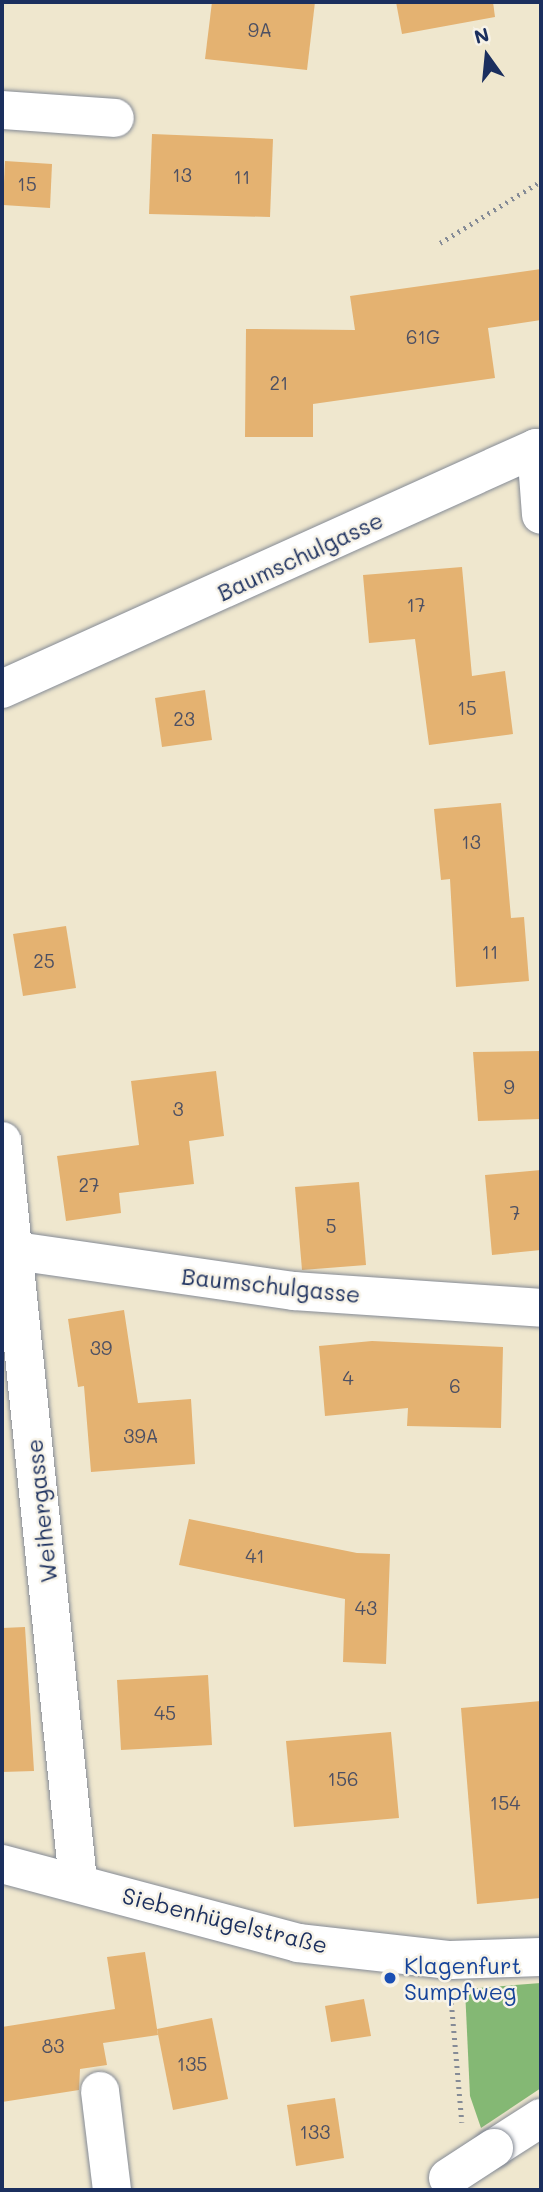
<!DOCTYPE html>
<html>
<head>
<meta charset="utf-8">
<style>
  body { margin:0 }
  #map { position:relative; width:543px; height:2192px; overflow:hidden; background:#efe7ce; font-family:Mali,sans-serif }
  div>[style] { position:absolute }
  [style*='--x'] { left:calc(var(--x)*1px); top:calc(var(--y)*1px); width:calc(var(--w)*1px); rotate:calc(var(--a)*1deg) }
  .forest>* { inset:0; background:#84b874 }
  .building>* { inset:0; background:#e4b271 }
  .path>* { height:4.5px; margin-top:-2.25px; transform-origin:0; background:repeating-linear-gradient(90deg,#858b96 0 2px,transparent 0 7px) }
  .roads { filter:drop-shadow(0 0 2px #858b96) drop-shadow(0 0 2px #858b96) }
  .minor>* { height:38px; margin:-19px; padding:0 19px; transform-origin:19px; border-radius:19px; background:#fff }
  .major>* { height:38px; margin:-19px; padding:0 19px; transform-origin:19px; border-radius:19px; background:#fff }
  .bridges { filter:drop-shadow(0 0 2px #858b96) drop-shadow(0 0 2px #858b96) }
  .major-bridge>* { height:38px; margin:-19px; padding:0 19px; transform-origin:19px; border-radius:19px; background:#fff }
  .dots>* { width:19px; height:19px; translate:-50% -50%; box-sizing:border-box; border:4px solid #f7f3e8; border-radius:50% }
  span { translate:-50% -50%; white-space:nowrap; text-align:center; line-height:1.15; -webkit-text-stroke:5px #f7f3e8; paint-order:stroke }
  .number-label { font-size:19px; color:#4d5063 }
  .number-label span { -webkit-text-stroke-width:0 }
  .street-label { font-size:23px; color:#1b2f5e }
  .transit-label { font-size:23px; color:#164399 }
  .left { translate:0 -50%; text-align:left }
  .frame { position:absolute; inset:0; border:4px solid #1b2f5e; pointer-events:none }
  .north { position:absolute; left:452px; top:21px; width:70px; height:70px; -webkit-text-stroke:5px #f7f3e8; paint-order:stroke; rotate:345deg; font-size:19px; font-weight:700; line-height:28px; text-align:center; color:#1b2f5e }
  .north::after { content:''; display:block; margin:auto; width:24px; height:32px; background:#1b2f5e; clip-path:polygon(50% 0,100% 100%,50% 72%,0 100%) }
</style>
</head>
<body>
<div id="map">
  <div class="forest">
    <i style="clip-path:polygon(541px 1983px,541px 2088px,481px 2128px,470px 2096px,465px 1989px)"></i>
  </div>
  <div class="building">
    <i style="clip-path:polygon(212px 2px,315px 2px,307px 70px,205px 59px)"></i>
    <i style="clip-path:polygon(396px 2px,493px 2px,495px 17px,402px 34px)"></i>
    <i style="clip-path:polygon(152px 134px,273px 139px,270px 217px,149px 214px)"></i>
    <i style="clip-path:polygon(5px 161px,52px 164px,50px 208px,3px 205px)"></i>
    <i style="clip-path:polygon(541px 269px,541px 320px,488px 328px,495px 378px,313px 404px,313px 437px,245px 437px,246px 329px,355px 330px,350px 296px)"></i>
    <i style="clip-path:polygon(462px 567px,472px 676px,505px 671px,513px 734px,429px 745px,415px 639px,369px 643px,363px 575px)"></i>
    <i style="clip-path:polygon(205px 690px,212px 740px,162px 747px,155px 698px)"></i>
    <i style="clip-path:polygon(501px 803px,511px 918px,524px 917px,529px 981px,456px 987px,450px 879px,441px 880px,434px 809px)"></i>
    <i style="clip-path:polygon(66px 926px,76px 988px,23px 996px,13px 934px)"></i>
    <i style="clip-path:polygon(541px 1051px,541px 1119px,478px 1121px,473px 1052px)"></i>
    <i style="clip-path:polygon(216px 1071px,224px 1136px,189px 1141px,194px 1184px,119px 1193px,121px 1213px,66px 1221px,57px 1156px,139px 1145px,131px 1081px)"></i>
    <i style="clip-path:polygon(541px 1170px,541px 1250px,492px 1255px,485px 1175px)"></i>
    <i style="clip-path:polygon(359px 1182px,366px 1265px,302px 1270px,295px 1187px)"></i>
    <i style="clip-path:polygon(124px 1310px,138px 1403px,191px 1399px,195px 1464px,91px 1472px,84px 1386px,78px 1387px,68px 1319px)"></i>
    <i style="clip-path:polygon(372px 1341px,503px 1347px,501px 1428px,407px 1426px,408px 1408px,325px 1416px,319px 1346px)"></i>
    <i style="clip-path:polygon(189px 1519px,357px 1553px,390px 1554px,386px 1664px,343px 1662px,345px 1599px,179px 1565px)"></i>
    <i style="clip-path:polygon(25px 1627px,34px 1771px,2px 1772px,2px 1628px)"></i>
    <i style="clip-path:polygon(208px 1675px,212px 1745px,121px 1750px,117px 1680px)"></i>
    <i style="clip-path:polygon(541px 1701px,541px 1898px,477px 1904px,461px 1708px)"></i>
    <i style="clip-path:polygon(391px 1732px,399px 1818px,294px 1827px,286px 1741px)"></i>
    <i style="clip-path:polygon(145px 1952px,158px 2035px,103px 2043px,107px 2065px,80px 2069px,79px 2090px,2px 2102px,2px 2027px,115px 2009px,107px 1957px)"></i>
    <i style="clip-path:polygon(364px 1999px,371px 2036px,331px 2042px,325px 2006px)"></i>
    <i style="clip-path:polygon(212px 2018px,228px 2099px,173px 2110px,157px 2029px)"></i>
    <i style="clip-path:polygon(335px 2098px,344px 2158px,296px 2166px,287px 2105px)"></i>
  </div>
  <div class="path">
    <i style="--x:440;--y:243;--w:119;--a:-31.5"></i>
    <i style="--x:451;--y:1996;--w:127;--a:85"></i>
  </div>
  <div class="roads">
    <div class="minor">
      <i style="--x:2;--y:110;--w:113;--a:4"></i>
      <i style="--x:2;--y:689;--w:586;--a:-24.29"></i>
      <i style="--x:536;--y:448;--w:67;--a:85.7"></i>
      <i style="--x:2;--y:1141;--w:744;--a:84.14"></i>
      <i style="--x:2;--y:1249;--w:295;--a:8.2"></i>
      <i style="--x:294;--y:1291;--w:248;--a:3.9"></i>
      <i style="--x:2;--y:1864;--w:306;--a:14.9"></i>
      <i style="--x:298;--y:1943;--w:153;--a:6.4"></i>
      <i style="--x:450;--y:1960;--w:91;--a:-1.9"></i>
      <i style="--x:100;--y:2091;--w:100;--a:83.1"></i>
    </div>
    <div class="major">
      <i style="--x:494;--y:2148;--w:56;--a:-32.6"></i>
    </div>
  </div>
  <div class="bridges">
    <div class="major-bridge">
      <i style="--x:448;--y:2178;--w:55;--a:-33.1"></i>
    </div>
  </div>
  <div class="dots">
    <i style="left:390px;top:1978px;background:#1a4fb4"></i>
  </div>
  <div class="number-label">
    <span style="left:260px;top:30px">9A</span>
    <span style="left:182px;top:175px">13</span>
    <span style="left:242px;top:177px">11</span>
    <span style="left:27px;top:184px">15</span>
    <span style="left:423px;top:337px">61G</span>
    <span style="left:279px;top:383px">21</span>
    <span style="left:416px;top:605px">17</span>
    <span style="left:467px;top:708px">15</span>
    <span style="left:184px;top:719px">23</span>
    <span style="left:471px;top:842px">13</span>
    <span style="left:490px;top:952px">11</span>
    <span style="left:44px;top:961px">25</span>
    <span style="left:509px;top:1087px">9</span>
    <span style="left:178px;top:1109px">3</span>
    <span style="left:89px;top:1185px">27</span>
    <span style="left:515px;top:1213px">7</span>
    <span style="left:331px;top:1226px">5</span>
    <span style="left:101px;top:1348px">39</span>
    <span style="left:348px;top:1378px">4</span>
    <span style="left:455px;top:1386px">6</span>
    <span style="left:141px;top:1436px">39A</span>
    <span style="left:255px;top:1556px">41</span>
    <span style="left:366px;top:1608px">43</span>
    <span style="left:165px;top:1713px">45</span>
    <span style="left:343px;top:1779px">156</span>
    <span style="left:505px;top:1803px">154</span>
    <span style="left:53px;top:2046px">83</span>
    <span style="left:192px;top:2064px">135</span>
    <span style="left:315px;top:2132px">133</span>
  </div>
  <div class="street-label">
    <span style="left:300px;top:556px;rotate:-25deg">Baumschulgasse</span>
    <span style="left:271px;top:1285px;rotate:6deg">Baumschulgasse</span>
    <span style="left:41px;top:1511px;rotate:-96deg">Weihergasse</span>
    <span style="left:225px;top:1920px;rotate:14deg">Siebenhügelstraße</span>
  </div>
  <div class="transit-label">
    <span class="left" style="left:404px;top:1978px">Klagenfurt<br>Sumpfweg</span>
  </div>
  <div class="frame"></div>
  <div class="north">N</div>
</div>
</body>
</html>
